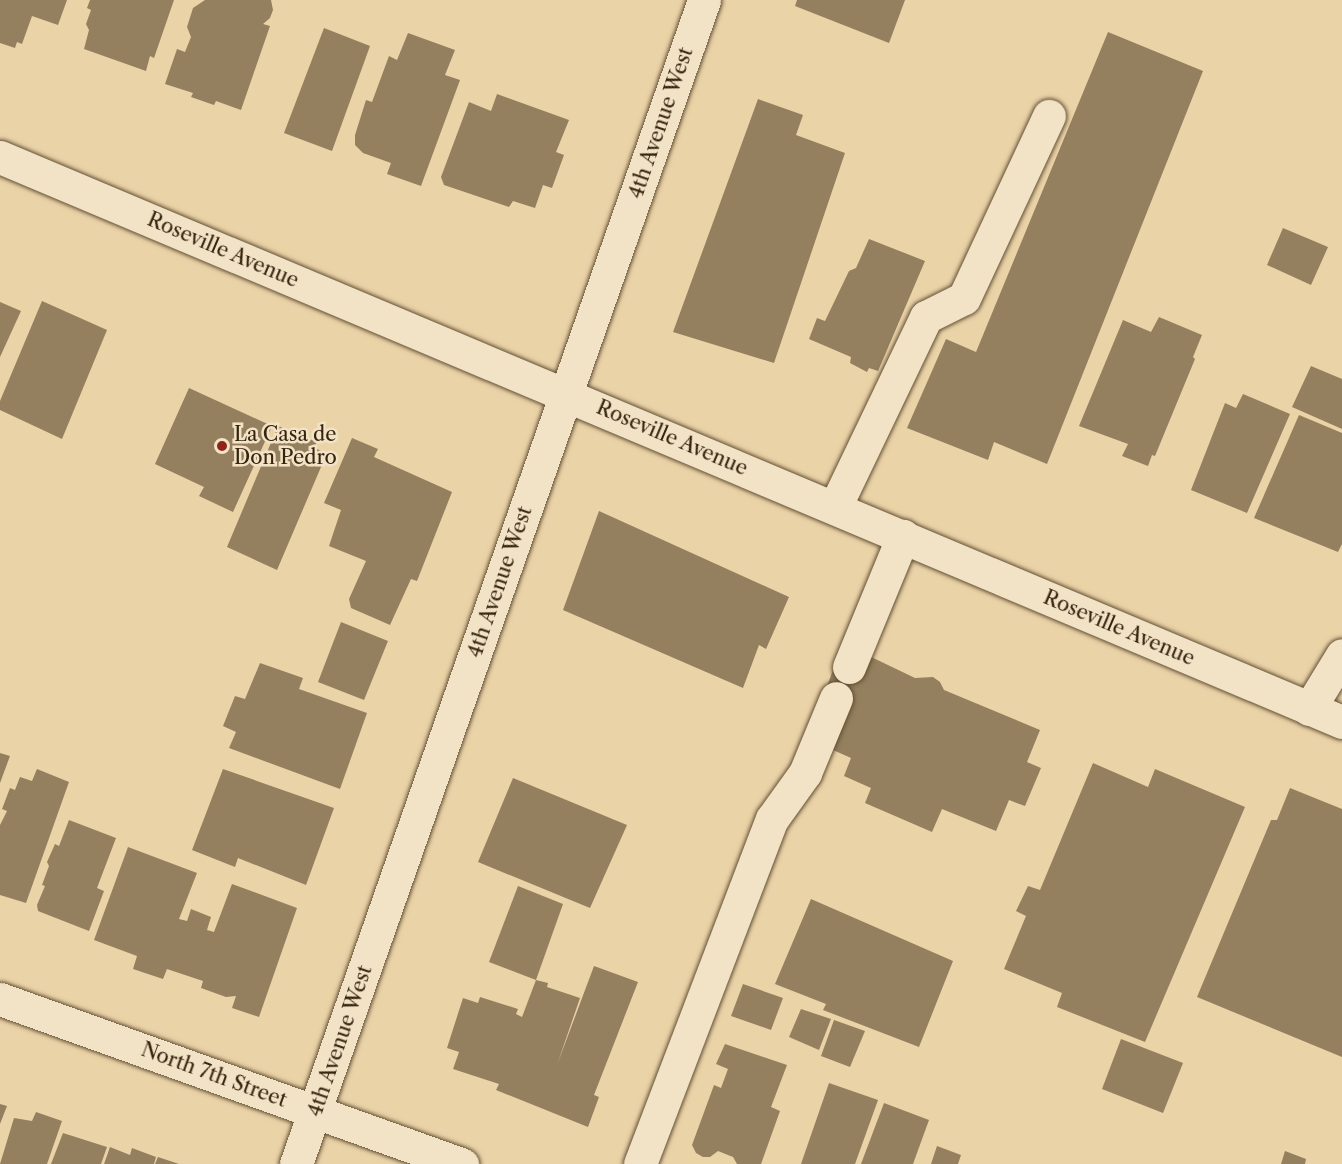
<!DOCTYPE html>
<html>
<head>
<meta charset="utf-8">
<style>
  body { margin:0 }
  #map { position:relative; width:1342px; height:1164px; overflow:hidden; background:#ebd3a8; font-family:"Libre Caslon Text",serif }
  div>[style] { position:absolute }
  [style*='--x'] { left:calc(var(--x)*1px); top:calc(var(--y)*1px); width:calc(var(--w)*1px); rotate:calc(var(--a)*1deg) }
  .building>* { inset:0; background:#947f5e }
  .roads { filter:drop-shadow(0 0 2px #625034) drop-shadow(0 0 2px #625034) }
  .minor>* { height:33px; margin:-16.5px; padding:0 16.5px; transform-origin:16.5px; border-radius:16.5px; background:#f2e2c6 }
  .dots>* { width:16px; height:16px; translate:-50% -50%; box-sizing:border-box; border:3px solid #f2e2c6; border-radius:50% }
  span { translate:-50% -50%; white-space:nowrap; text-align:center; line-height:1.15; -webkit-text-stroke:5px #f2e2c6; paint-order:stroke }
  .street-label { font-size:20px; color:#35240e }
  .poi-label { font-size:20px; color:#35240e }
  .left { translate:0 -50%; text-align:left }
</style>
</head>
<body>
<div id="map">
  <div class="building">
    <i style="clip-path:polygon(0 0,67px 0,58px 25px,32px 16px,22px 44px,17px 42px,15px 48px,0 43px)"></i>
    <i style="clip-path:polygon(90px 0,174px 0,154px 58px,150px 56px,146px 71px,84px 49px,89px 30px,86px 24px,91px 10px,87px 8px)"></i>
    <i style="clip-path:polygon(205px 0,271px 0,273px 10px,270px 18px,263px 24px,270px 26px,241px 110px,216px 101px,214px 105px,191px 97px,193px 93px,165px 84px,177px 49px,185px 52px,191px 37px,187px 27px,193px 8px)"></i>
    <i style="clip-path:polygon(797px 0,905px 0,889px 43px,795px 6px)"></i>
    <i style="clip-path:polygon(324px 28px,370px 46px,332px 151px,284px 133px)"></i>
    <i style="clip-path:polygon(1108px 32px,1203px 71px,1047px 464px,994px 442px,988px 460px,907px 428px,946px 339px,976px 352px)"></i>
    <i style="clip-path:polygon(408px 33px,455px 50px,445px 75px,460px 80px,421px 186px,387px 174px,391px 163px,363px 153px,355px 145px,355px 135px,366px 100px,372px 102px,389px 56px,397px 60px)"></i>
    <i style="clip-path:polygon(497px 94px,569px 120px,556px 152px,564px 155px,552px 188px,543px 185px,535px 208px,513px 201px,509px 207px,444px 185px,441px 177px,469px 102px,491px 111px)"></i>
    <i style="clip-path:polygon(758px 99px,803px 115px,796px 135px,845px 153px,774px 363px,673px 332px)"></i>
    <i style="clip-path:polygon(1283px 228px,1328px 247px,1311px 285px,1267px 265px)"></i>
    <i style="clip-path:polygon(869px 239px,925px 261px,878px 371px,869px 368px,867px 372px,850px 363px,851px 357px,809px 339px,817px 318px,825px 321px,849px 271px,856px 268px)"></i>
    <i style="clip-path:polygon(42px 301px,107px 330px,62px 439px,0 410px,0 401px)"></i>
    <i style="clip-path:polygon(0 302px,21px 311px,0 357px)"></i>
    <i style="clip-path:polygon(1159px 317px,1202px 335px,1193px 357px,1195px 359px,1155px 456px,1152px 455px,1148px 466px,1122px 456px,1128px 444px,1079px 426px,1123px 320px,1151px 332px)"></i>
    <i style="clip-path:polygon(1311px 366px,1342px 379px,1342px 429px,1292px 407px)"></i>
    <i style="clip-path:polygon(189px 388px,272px 426px,233px 512px,199px 496px,204px 487px,155px 464px)"></i>
    <i style="clip-path:polygon(1243px 394px,1290px 414px,1247px 513px,1191px 490px,1225px 403px,1236px 408px)"></i>
    <i style="clip-path:polygon(1299px 415px,1342px 433px,1342px 544px,1338px 552px,1254px 518px)"></i>
    <i style="clip-path:polygon(278px 426px,317px 442px,314px 448px,327px 453px,277px 570px,227px 547px)"></i>
    <i style="clip-path:polygon(352px 438px,378px 449px,374px 457px,452px 492px,417px 581px,411px 579px,390px 625px,351px 608px,349px 599px,366px 561px,329px 546px,341px 510px,324px 503px)"></i>
    <i style="clip-path:polygon(599px 511px,789px 597px,766px 649px,759px 645px,743px 688px,563px 610px)"></i>
    <i style="clip-path:polygon(341px 622px,388px 641px,364px 700px,318px 682px)"></i>
    <i style="clip-path:polygon(865px 654px,915px 678px,933px 677px,940px 682px,944px 690px,1040px 730px,1027px 762px,1041px 768px,1025px 806px,1009px 800px,996px 831px,942px 809px,932px 832px,865px 803px,871px 788px,844px 776px,851px 758px,833px 750px,846px 715px,824px 694px,836px 662px)"></i>
    <i style="clip-path:polygon(260px 663px,303px 678px,299px 689px,367px 713px,340px 789px,229px 748px,236px 732px,223px 726px,235px 696px,245px 699px)"></i>
    <i style="clip-path:polygon(0 753px,10px 756px,0 783px)"></i>
    <i style="clip-path:polygon(1093px 763px,1148px 787px,1155px 769px,1245px 807px,1145px 1042px,1057px 1007px,1062px 993px,1004px 969px,1026px 916px,1016px 911px,1028px 886px,1040px 890px)"></i>
    <i style="clip-path:polygon(37px 769px,69px 782px,26px 903px,0 895px,0 825px,7px 811px,2px 809px,10px 788px,15px 790px,20px 777px,32px 781px)"></i>
    <i style="clip-path:polygon(223px 769px,334px 808px,306px 885px,238px 858px,235px 867px,192px 850px)"></i>
    <i style="clip-path:polygon(513px 778px,627px 825px,590px 908px,478px 862px)"></i>
    <i style="clip-path:polygon(1290px 788px,1342px 809px,1342px 1057px,1197px 997px,1271px 820px,1277px 820px)"></i>
    <i style="clip-path:polygon(69px 820px,116px 838px,97px 888px,104px 891px,89px 931px,38px 911px,37px 905px,45px 886px,42px 885px,49px 866px,47px 862px,55px 844px,59px 846px)"></i>
    <i style="clip-path:polygon(128px 847px,197px 873px,179px 919px,187px 921px,191px 909px,211px 917px,207px 930px,214px 932px,232px 884px,297px 908px,259px 1017px,232px 1008px,236px 996px,226px 997px,201px 988px,203px 981px,167px 969px,163px 979px,133px 969px,137px 956px,94px 940px)"></i>
    <i style="clip-path:polygon(518px 886px,563px 904px,536px 980px,489px 962px)"></i>
    <i style="clip-path:polygon(811px 899px,953px 961px,919px 1047px,823px 1010px,826px 1004px,775px 984px)"></i>
    <i style="clip-path:polygon(594px 966px,638px 982px,594px 1095px,599px 1097px,588px 1127px,496px 1090px,499px 1084px,453px 1069px,459px 1052px,447px 1048px,463px 998px,478px 1003px,480px 997px,518px 1009px,516px 1014px,522px 1017px,536px 980px,548px 983px,547px 987px,580px 998px,557px 1065px)"></i>
    <i style="clip-path:polygon(743px 984px,783px 998px,771px 1030px,731px 1016px)"></i>
    <i style="clip-path:polygon(801px 1009px,831px 1019px,819px 1050px,789px 1037px)"></i>
    <i style="clip-path:polygon(834px 1020px,865px 1031px,850px 1067px,821px 1056px)"></i>
    <i style="clip-path:polygon(1121px 1039px,1183px 1063px,1163px 1113px,1102px 1089px)"></i>
    <i style="clip-path:polygon(725px 1044px,787px 1065px,771px 1107px,780px 1111px,761px 1164px,737px 1164px,733px 1157px,718px 1151px,710px 1157px,703px 1157px,696px 1153px,692px 1145px,714px 1085px,721px 1088px,728px 1069px,716px 1064px)"></i>
    <i style="clip-path:polygon(829px 1083px,878px 1100px,855px 1164px,801px 1164px)"></i>
    <i style="clip-path:polygon(884px 1103px,929px 1120px,913px 1164px,861px 1164px)"></i>
    <i style="clip-path:polygon(0 1104px,7px 1106px,0 1124px)"></i>
    <i style="clip-path:polygon(36px 1112px,62px 1121px,47px 1164px,0 1164px,14px 1118px,32px 1121px)"></i>
    <i style="clip-path:polygon(63px 1133px,107px 1147px,101px 1164px,51px 1164px)"></i>
    <i style="clip-path:polygon(937px 1146px,961px 1155px,958px 1164px,931px 1164px)"></i>
    <i style="clip-path:polygon(110px 1147px,130px 1155px,132px 1148px,156px 1157px,154px 1164px,104px 1164px)"></i>
    <i style="clip-path:polygon(1285px 1151px,1306px 1159px,1305px 1164px,1281px 1164px)"></i>
    <i style="clip-path:polygon(158px 1157px,179px 1164px,155px 1164px)"></i>
  </div>
  <div class="roads">
    <div class="minor">
      <i style="--x:0;--y:157;--w:1456;--a:22.83"></i>
      <i style="--x:835;--y:507;--w:211;--a:-64.4"></i>
      <i style="--x:926;--y:317;--w:42;--a:-26.6"></i>
      <i style="--x:964;--y:298;--w:201;--a:-65"></i>
      <i style="--x:849;--y:667;--w:142;--a:-67.6"></i>
      <i style="--x:1309;--y:709;--w:63;--a:-58.6"></i>
      <i style="--x:0;--y:999;--w:491;--a:19.7"></i>
      <i style="--x:296;--y:1164;--w:1233;--a:-70.68"></i>
      <i style="--x:640;--y:1164;--w:369;--a:-69.1"></i>
      <i style="--x:772;--y:819;--w:57;--a:-54.3"></i>
      <i style="--x:805;--y:773;--w:81;--a:-67.5"></i>
    </div>
  </div>
  <div class="dots">
    <i style="left:222px;top:446px;background:#8f2418"></i>
  </div>
  <div class="street-label">
    <span style="left:661px;top:123px;rotate:-71deg">4th Avenue West</span>
    <span style="left:223px;top:250px;rotate:23deg">Roseville Avenue</span>
    <span style="left:672px;top:438px;rotate:23deg">Roseville Avenue</span>
    <span style="left:500px;top:582px;rotate:-71deg">4th Avenue West</span>
    <span style="left:1119px;top:628px;rotate:23deg">Roseville Avenue</span>
    <span style="left:340px;top:1041px;rotate:-71deg">4th Avenue West</span>
    <span style="left:214px;top:1075px;rotate:20deg">North 7th Street</span>
  </div>
  <div class="poi-label">
    <span class="left" style="left:234px;top:446px">La Casa de<br>Don Pedro</span>
  </div>
</div>
</body>
</html>
